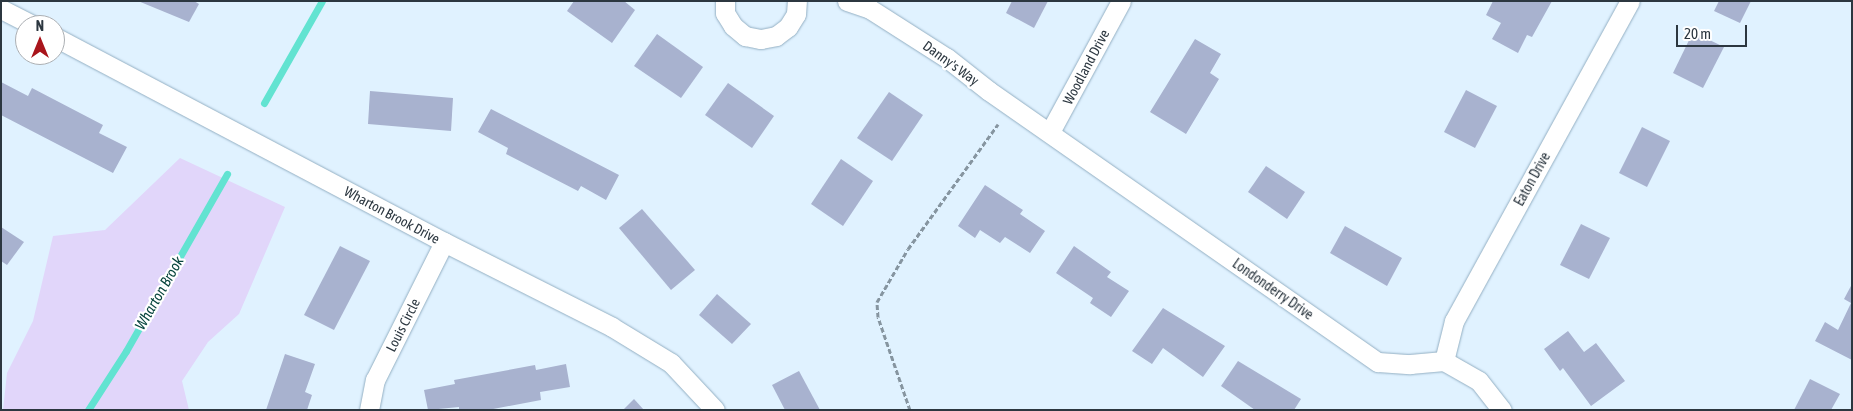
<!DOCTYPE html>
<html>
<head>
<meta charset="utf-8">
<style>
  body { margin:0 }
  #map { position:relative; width:1853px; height:411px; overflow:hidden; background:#e0f2ff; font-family:"Asap Condensed",sans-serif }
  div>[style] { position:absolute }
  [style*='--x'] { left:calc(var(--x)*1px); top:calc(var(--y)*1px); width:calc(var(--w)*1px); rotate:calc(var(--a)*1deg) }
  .green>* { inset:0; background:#e1d6fa }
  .stream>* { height:7px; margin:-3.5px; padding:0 3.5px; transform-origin:3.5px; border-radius:3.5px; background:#62e3d1 }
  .building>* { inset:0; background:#a8b2cf }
  .path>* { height:3px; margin-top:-1.5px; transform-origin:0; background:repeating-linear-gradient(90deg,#8695a0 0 5px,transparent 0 7.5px) }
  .roads { filter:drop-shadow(0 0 1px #93afc3) drop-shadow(0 0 1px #93afc3) }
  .minor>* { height:19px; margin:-9.5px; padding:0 9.5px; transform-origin:9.5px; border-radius:9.5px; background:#fff }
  span { translate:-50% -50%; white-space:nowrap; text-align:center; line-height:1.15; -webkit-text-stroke:4.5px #fff; paint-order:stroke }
  .street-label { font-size:14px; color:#2c3740 }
  .water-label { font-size:15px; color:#08453e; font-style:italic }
  .frame { position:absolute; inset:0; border:2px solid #2c3740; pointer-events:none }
  .north { position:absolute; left:15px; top:15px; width:50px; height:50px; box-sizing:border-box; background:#fff; border:1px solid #abafb3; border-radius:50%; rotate:0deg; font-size:14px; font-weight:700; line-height:20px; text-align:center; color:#2c3740 }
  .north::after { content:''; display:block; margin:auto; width:18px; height:22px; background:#a9151c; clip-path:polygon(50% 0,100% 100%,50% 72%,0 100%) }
  .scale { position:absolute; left:1676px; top:25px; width:71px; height:22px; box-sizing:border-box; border:2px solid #2c3740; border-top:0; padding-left:6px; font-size:15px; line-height:18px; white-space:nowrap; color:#2c3740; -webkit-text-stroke:4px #fff; paint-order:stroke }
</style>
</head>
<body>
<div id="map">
  <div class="green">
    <i style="clip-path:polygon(180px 158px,285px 207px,239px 314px,208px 342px,182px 381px,189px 410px,3px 410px,7px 373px,33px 321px,53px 236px,105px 230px)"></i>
  </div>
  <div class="stream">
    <i style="--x:264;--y:103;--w:117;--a:-60.4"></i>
    <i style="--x:88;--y:410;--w:70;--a:-57.2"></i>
    <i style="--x:126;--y:351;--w:204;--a:-60.3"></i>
  </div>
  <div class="building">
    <i style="clip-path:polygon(138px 1px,194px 1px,199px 4px,189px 22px)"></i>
    <i style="clip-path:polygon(574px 1px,624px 1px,635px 10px,612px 43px,567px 11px)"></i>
    <i style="clip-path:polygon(1012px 1px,1048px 1px,1034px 28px,1006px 13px)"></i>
    <i style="clip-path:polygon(1493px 1px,1552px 1px,1532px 37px,1527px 35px,1518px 53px,1492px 39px,1501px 23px,1486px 15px)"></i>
    <i style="clip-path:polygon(1719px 1px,1751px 1px,1740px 23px,1714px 11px)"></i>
    <i style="clip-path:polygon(1693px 32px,1724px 47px,1703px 88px,1673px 73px)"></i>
    <i style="clip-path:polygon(657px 34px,703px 67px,681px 98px,634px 66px)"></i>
    <i style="clip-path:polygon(1195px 39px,1221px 54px,1210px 73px,1219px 79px,1186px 134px,1150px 112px)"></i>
    <i style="clip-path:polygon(1px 82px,28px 96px,32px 88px,103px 125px,99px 133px,127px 147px,113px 173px,1px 115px)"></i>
    <i style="clip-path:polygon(728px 83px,774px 116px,752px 148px,705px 115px)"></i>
    <i style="clip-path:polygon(1466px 90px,1497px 106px,1475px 148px,1444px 132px)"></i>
    <i style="clip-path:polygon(370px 91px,453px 98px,451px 131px,368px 124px)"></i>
    <i style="clip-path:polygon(889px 92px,923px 115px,892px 161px,857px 138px)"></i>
    <i style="clip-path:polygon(491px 109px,619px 175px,606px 200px,581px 186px,578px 191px,506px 154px,508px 148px,478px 132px)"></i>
    <i style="clip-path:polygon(1642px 127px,1670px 141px,1647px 187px,1619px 173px)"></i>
    <i style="clip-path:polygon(841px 159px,873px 181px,843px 226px,811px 204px)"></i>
    <i style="clip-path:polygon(1266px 166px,1305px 192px,1287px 219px,1248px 192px)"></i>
    <i style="clip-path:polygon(985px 185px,1023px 210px,1020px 214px,1045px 231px,1030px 253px,1005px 237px,1000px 243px,980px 230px,975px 238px,958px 226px)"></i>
    <i style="clip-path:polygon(642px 209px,695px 270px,671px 290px,619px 228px)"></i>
    <i style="clip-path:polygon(1581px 224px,1610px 238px,1589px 279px,1560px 265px)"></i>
    <i style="clip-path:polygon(1345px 226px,1402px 258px,1387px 286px,1330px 253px)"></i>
    <i style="clip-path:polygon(1px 227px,24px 242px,7px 265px,1px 261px)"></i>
    <i style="clip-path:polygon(340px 246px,370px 261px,334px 330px,304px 315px)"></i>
    <i style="clip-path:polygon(1074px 246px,1111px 272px,1107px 277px,1129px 291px,1111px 317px,1090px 303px,1093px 298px,1056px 273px)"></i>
    <i style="clip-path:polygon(1852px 284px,1852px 360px,1815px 341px,1825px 322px,1838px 330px,1851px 303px,1844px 299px)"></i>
    <i style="clip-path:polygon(717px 294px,751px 324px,732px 344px,699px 315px)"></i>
    <i style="clip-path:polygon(1163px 308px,1225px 346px,1203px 377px,1163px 348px,1152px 364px,1132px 351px)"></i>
    <i style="clip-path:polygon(1568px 331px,1584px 352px,1596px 343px,1625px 381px,1591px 406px,1563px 368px,1560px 371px,1544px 349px)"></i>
    <i style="clip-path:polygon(285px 354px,315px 364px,305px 392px,312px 395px,307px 410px,266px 410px)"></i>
    <i style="clip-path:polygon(1238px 361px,1301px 399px,1294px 410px,1255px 410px,1221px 386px)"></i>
    <i style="clip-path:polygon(566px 364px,570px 387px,540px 392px,541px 400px,488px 410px,459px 410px,459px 407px,428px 410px,424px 390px,455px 384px,454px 380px,535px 365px,536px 370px)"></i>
    <i style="clip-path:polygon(799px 371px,820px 410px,785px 410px,772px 385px)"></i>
    <i style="clip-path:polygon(1810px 379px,1840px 394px,1831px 410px,1794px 410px)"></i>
    <i style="clip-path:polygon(634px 399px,644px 410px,623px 410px)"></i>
  </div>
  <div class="path">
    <i style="--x:910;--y:410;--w:98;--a:-109"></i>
    <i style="--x:878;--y:317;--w:15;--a:-94"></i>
    <i style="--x:877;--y:302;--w:61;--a:-59.7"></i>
    <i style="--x:908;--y:249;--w:154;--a:-54.2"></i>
  </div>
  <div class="roads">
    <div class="minor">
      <i style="--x:725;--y:1;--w:12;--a:90"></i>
      <i style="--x:725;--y:13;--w:15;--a:58"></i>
      <i style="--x:733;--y:26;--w:16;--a:40"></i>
      <i style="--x:745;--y:36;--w:16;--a:11"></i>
      <i style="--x:761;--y:39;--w:15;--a:-11"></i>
      <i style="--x:776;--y:36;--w:15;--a:-37"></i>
      <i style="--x:788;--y:27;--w:15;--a:-58"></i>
      <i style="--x:796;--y:14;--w:13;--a:-86"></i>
      <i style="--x:847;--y:1;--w:24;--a:19"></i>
      <i style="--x:870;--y:9;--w:91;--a:32.5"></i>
      <i style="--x:947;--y:58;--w:53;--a:38.2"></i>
      <i style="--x:989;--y:91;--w:474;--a:34.9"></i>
      <i style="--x:1378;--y:362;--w:32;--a:4"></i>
      <i style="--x:1410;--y:364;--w:34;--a:-5"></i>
      <i style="--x:1444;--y:361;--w:40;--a:29.7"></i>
      <i style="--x:1479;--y:381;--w:37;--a:52"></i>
      <i style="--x:1;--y:9;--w:35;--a:27"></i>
      <i style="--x:55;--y:37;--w:440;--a:27.8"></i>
      <i style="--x:444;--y:242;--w:188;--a:26.8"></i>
      <i style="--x:612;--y:327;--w:69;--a:31.4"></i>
      <i style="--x:671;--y:363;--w:64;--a:46.9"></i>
      <i style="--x:1050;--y:132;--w:149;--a:-61.5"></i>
      <i style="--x:1444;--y:361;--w:41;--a:-76"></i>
      <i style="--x:1454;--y:321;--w:365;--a:-61.2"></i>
      <i style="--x:369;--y:410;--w:31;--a:-79"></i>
      <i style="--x:375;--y:380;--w:154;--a:-63.4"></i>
    </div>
  </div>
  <div class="street-label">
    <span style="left:951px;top:63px;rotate:36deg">Danny's Way</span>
    <span style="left:1086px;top:67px;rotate:-62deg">Woodland Drive</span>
    <span style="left:1532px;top:179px;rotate:-61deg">Eaton Drive</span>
    <span style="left:392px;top:215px;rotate:28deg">Wharton Brook Drive</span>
    <span style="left:1273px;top:289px;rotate:35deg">Londonderry Drive</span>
    <span style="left:403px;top:325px;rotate:-63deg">Louis Circle</span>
  </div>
  <div class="water-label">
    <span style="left:159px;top:293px;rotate:-60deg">Wharton Brook</span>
  </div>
  <div class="frame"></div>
  <div class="north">N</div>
  <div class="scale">20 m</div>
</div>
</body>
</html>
